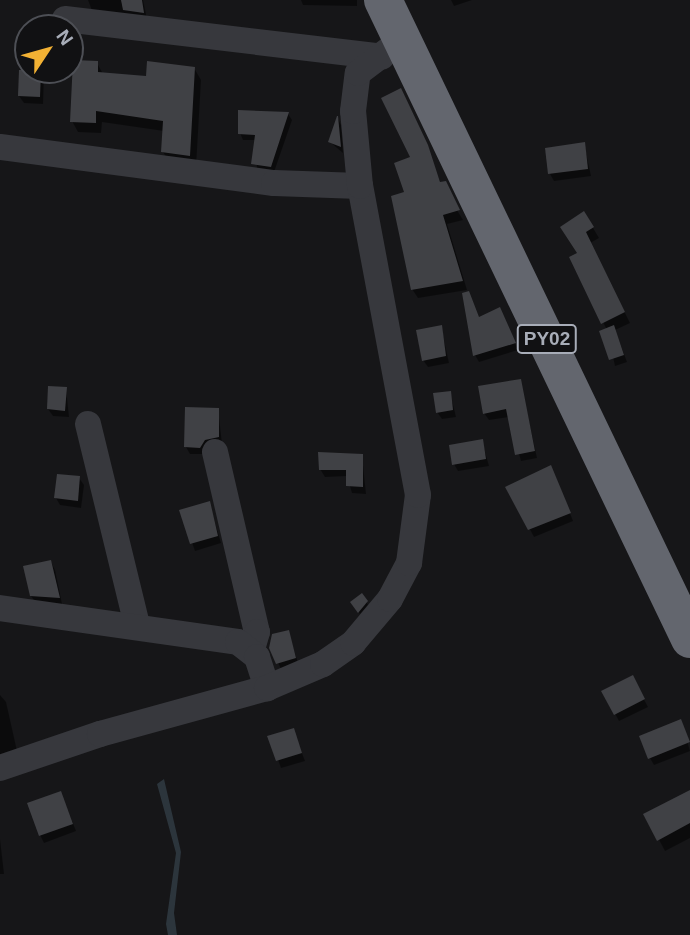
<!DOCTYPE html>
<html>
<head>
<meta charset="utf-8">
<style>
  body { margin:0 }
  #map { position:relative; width:690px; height:935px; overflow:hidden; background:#161618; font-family:Arial,sans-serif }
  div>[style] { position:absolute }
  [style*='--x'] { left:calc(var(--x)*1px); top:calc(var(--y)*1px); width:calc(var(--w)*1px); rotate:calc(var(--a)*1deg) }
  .water>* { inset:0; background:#2c353c }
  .shadow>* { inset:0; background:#0007 }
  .building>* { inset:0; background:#404145 }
  .minor>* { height:26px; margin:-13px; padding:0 13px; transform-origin:13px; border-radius:13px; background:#37383d }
  .highway>* { height:38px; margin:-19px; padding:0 19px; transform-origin:19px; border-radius:19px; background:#63666e }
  span { translate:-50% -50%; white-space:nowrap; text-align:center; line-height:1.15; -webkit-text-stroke:7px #111113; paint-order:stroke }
  .shield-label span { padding:2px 5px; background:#111113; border:2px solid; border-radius:5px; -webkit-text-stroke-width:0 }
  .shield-label { font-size:19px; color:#a8adb8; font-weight:700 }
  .north { position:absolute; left:14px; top:14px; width:70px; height:70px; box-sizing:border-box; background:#111113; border:2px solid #4d4f55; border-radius:50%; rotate:54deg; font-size:19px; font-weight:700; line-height:28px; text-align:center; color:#a8adb8 }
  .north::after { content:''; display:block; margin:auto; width:24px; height:32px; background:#f2b134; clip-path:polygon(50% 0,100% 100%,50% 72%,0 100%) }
</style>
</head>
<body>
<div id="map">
  <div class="water">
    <i style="clip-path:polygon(164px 779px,181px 852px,174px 913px,177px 935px,168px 935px,166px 924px,176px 853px,157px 784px)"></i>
  </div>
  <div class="shadow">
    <i style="clip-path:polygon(88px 0,143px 0,147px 19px,93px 13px)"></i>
    <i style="clip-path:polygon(301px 0,357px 0,357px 6px,303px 5px)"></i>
    <i style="clip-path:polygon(451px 0,472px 0,454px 6px)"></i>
    <i style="clip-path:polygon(97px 63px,103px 74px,147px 78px,194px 68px,201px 80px,196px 167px,170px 163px,163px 152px,164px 131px,102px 122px,101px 133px,78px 132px,72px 121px)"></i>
    <i style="clip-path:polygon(21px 65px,44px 73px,43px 104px,24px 103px,19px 96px)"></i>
    <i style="clip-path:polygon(406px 100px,441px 184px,463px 220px,447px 224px,467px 290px,418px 298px,412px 289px,406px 194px,413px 158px)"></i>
    <i style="clip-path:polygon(288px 114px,292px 120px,274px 172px,257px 170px,256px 140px,243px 140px,240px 133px)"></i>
    <i style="clip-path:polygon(338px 119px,341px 125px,343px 153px,330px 142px)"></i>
    <i style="clip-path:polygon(584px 144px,591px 176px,554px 181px,550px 174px)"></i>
    <i style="clip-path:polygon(593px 228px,599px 238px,590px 243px,630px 323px,615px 330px,627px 362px,615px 366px,607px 330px,571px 258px,579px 254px,568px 237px)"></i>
    <i style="clip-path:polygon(504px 317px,518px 350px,479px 362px,475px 355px,479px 318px)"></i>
    <i style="clip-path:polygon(441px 327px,449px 363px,428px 367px,423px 360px)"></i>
    <i style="clip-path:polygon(520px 381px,537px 458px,521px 461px,509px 417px,489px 420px,484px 413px)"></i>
    <i style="clip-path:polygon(66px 389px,69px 417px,53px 416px,48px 409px)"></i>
    <i style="clip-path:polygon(450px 392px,456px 417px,442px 419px,437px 412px)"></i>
    <i style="clip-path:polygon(218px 409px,222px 444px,204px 454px,190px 454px,186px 447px)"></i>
    <i style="clip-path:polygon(482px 441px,489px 466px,458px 471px,454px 464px)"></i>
    <i style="clip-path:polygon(362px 456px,366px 494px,352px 493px,347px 476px,325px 477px,320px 469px)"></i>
    <i style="clip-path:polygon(555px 475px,573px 521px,534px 537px,508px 488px)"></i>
    <i style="clip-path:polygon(79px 478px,84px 485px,81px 508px,60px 505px,56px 498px)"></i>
    <i style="clip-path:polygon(209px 503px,221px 543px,195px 551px,181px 511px)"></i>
    <i style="clip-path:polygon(51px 562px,55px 570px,62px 604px,36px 603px,31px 596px)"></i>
    <i style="clip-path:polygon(362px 595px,368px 605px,360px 614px,352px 602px)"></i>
    <i style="clip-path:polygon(288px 632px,299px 666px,282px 671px,271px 648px)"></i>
    <i style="clip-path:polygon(632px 677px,648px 707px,619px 721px,603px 691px)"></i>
    <i style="clip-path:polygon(0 695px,6px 702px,17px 751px,0 755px)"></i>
    <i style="clip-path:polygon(681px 721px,690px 751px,654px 765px,650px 758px)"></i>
    <i style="clip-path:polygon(293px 730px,305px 761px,281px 768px,270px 737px)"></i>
    <i style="clip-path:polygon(690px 792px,690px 838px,665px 851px,646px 815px)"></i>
    <i style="clip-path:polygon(64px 801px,76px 831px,44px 843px,40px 835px)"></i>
    <i style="clip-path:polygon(0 839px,4px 874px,0 874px)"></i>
  </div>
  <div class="building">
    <i style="clip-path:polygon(121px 0,142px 0,144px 13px,123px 10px)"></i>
    <i style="clip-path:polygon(73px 60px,98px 61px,98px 72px,146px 76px,147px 61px,195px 67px,190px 156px,161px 152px,163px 121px,96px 111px,96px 123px,70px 122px)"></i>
    <i style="clip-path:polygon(19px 70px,41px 70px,40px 97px,18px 96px)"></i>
    <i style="clip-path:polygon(401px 88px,428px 145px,440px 182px,446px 181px,460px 210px,443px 215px,463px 281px,411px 290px,391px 196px,404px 192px,394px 163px,410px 157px,381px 98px)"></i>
    <i style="clip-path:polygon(238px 110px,289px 112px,271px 167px,251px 164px,255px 135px,238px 134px)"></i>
    <i style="clip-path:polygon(337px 116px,338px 116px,341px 147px,328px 142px)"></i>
    <i style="clip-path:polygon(585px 142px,588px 169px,548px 174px,545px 148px)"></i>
    <i style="clip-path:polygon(584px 211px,594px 227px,586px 232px,625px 312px,601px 324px,569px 257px,577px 253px,560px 227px)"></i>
    <i style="clip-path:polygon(469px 291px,479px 317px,500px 307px,516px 343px,473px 356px,462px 293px)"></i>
    <i style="clip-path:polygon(442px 325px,446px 356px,422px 361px,416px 330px)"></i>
    <i style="clip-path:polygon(614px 325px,624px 355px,609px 360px,599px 331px)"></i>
    <i style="clip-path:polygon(521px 379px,535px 451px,515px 455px,506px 409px,483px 414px,478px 386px)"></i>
    <i style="clip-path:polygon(48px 386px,67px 387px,65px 411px,47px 409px)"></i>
    <i style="clip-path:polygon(451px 391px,453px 410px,436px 413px,433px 393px)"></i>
    <i style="clip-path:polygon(185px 407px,219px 408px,219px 437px,205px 440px,200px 448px,184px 447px)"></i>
    <i style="clip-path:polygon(483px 439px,486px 459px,452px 465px,449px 445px)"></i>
    <i style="clip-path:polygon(318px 452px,363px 454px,363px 487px,346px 486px,346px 470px,319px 470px)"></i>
    <i style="clip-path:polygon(551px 465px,571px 513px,528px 530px,505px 487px)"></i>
    <i style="clip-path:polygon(57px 474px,80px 476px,78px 501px,54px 498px)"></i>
    <i style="clip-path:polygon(210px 501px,218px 536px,190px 544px,179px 510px)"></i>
    <i style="clip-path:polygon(51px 560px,60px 598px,30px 596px,23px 566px)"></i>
    <i style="clip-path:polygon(362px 593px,368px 601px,358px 613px,350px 602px)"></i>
    <i style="clip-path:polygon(289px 630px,296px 658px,276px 664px,269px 648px,272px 634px)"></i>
    <i style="clip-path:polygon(633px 675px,645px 699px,614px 715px,601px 691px)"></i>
    <i style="clip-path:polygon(681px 719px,690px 742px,648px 759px,639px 736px)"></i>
    <i style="clip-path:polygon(294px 728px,302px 753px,276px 761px,267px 736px)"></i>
    <i style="clip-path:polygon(690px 790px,690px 823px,657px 841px,643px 814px)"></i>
    <i style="clip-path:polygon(61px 791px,73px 824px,39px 836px,27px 803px)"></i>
  </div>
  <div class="minor">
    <i style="--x:65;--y:19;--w:319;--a:6.8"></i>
    <i style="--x:0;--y:147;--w:276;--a:7.5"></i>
    <i style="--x:274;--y:183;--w:86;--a:2"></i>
    <i style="--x:88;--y:424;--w:207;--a:76.3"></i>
    <i style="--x:215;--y:452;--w:185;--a:76.9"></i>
    <i style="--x:257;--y:632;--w:19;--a:106"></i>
    <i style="--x:0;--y:608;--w:240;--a:8.1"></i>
    <i style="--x:238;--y:642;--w:24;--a:38"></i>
    <i style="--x:257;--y:657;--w:33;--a:72"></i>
    <i style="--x:0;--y:768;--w:106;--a:-18.8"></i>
    <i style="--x:100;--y:734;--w:173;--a:-15.4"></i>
    <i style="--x:267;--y:688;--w:61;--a:-23.2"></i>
    <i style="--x:323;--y:664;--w:37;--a:-35"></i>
    <i style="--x:353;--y:643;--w:57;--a:-49.9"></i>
    <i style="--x:390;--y:599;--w:41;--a:-62.2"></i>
    <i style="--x:409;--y:563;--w:69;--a:-82.5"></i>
    <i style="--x:418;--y:495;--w:314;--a:-100.6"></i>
    <i style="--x:360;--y:186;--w:75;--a:-95.3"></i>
    <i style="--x:353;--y:111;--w:38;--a:-83"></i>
    <i style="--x:358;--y:73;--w:56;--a:-37.1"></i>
  </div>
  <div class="highway">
    <i style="--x:383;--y:0;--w:709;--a:64.34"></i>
  </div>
  <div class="shield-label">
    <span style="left:547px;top:339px">PY02</span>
  </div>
  <div class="north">N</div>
</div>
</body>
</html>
